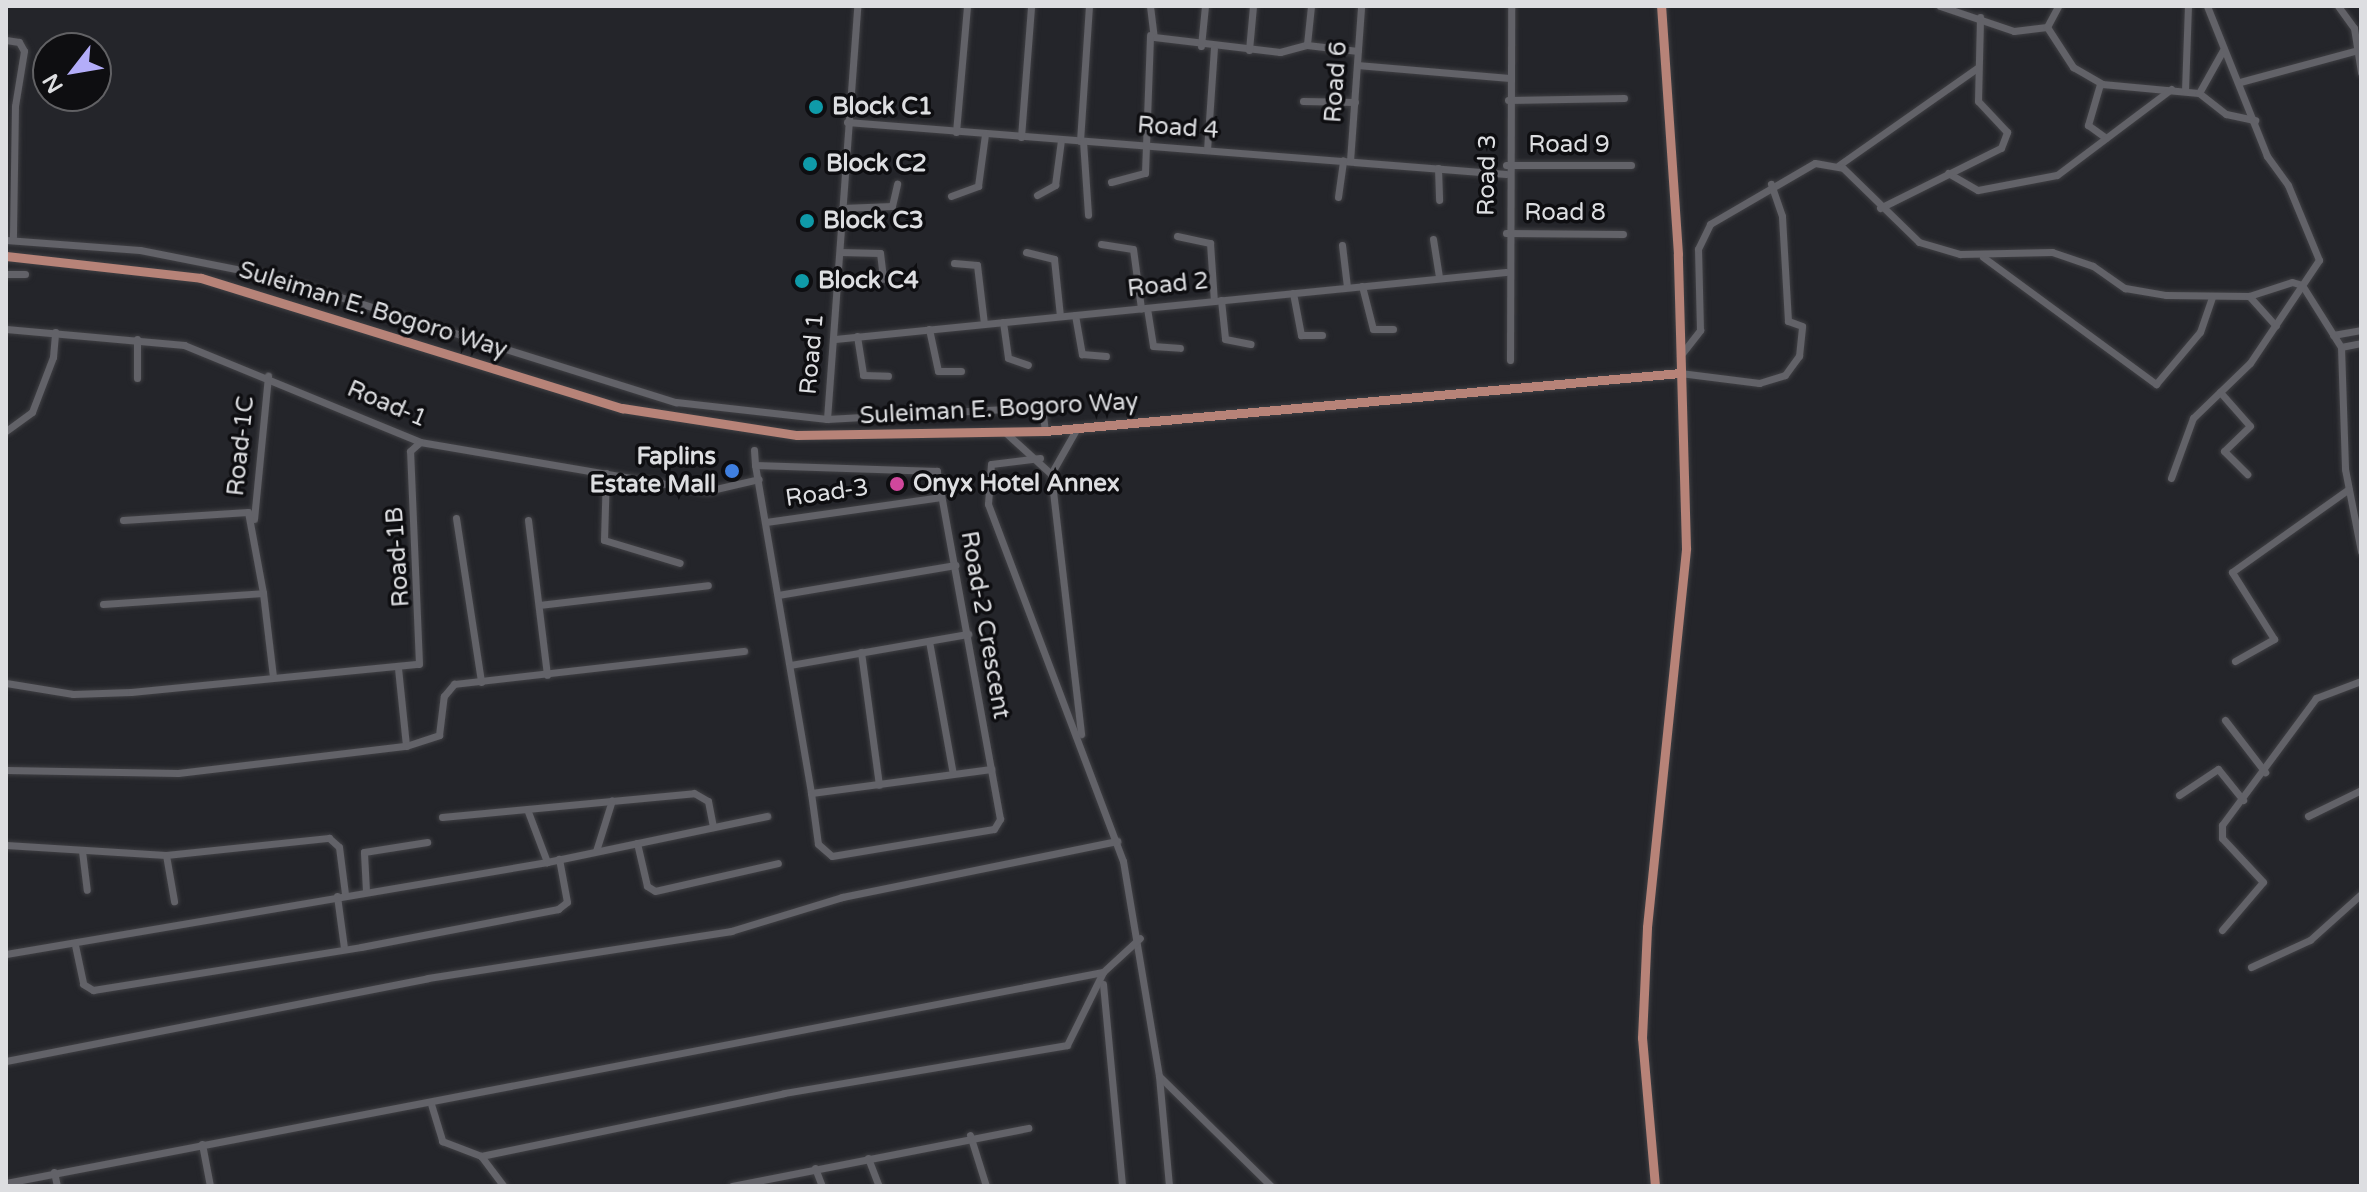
<!DOCTYPE html>
<html>
<head>
<meta charset="utf-8">
<style>
  body { margin:0 }
  #map { position:relative; width:2367px; height:1192px; overflow:hidden; background:#24252a; font-family:"Varela Round",sans-serif }
  div>[style] { position:absolute }
  [style*='--x'] { left:calc(var(--x)*1px); top:calc(var(--y)*1px); width:calc(var(--w)*1px); rotate:calc(var(--a)*1deg) }
  .roads { filter:drop-shadow(0 0 2px #404044) drop-shadow(0 0 2px #404044) }
  .minor>* { height:7px; margin:-3.5px; padding:0 3.5px; transform-origin:3.5px; border-radius:3.5px; background:#626268 }
  .major>* { height:9px; margin:-4.5px; padding:0 4.5px; transform-origin:4.5px; border-radius:4.5px; background:#b78378 }
  .dots>* { width:22px; height:22px; translate:-50% -50%; box-sizing:border-box; border:4px solid #0e0e11; border-radius:50% }
  span { translate:-50% -50%; white-space:nowrap; text-align:center; line-height:1.15; -webkit-text-stroke:7px #0e0e11; paint-order:stroke }
  .street-label { font-size:24px; color:#dddee1 }
  .poi-label { font-size:24px; color:#dddee1; font-weight:700 }
  .left { translate:0 -50%; text-align:left }
  .right { translate:-100% -50%; text-align:right }
  .frame { position:absolute; inset:0; border:8px solid #dddee1; pointer-events:none }
  .north { position:absolute; left:32px; top:32px; width:80px; height:80px; box-sizing:border-box; background:#0e0e11; border:2px solid #616164; border-radius:50%; rotate:239deg; font-size:22px; font-weight:700; line-height:32px; text-align:center; color:#dddee1 }
  .north::after { content:''; display:block; margin:auto; width:28px; height:36px; background:#b3adf9; clip-path:polygon(50% 0,100% 100%,50% 72%,0 100%) }
</style>
</head>
<body>
<div id="map">
  <div class="roads">
    <div class="minor">
      <i style="--x:1150;--y:6;--w:31;--a:83"></i>
      <i style="--x:1154;--y:37;--w:127;--a:6.8"></i>
      <i style="--x:1280;--y:52;--w:28;--a:-15"></i>
      <i style="--x:1311;--y:6;--w:39;--a:96"></i>
      <i style="--x:1307;--y:45;--w:51;--a:6.7"></i>
      <i style="--x:1940;--y:6;--w:78;--a:18.7"></i>
      <i style="--x:2014;--y:31;--w:33;--a:-7"></i>
      <i style="--x:2047;--y:27;--w:48;--a:57"></i>
      <i style="--x:2073;--y:67;--w:34;--a:30"></i>
      <i style="--x:2102;--y:84;--w:97;--a:5.3"></i>
      <i style="--x:2199;--y:93;--w:34;--a:38"></i>
      <i style="--x:2226;--y:114;--w:30;--a:12"></i>
      <i style="--x:2338;--y:6;--w:27;--a:54"></i>
      <i style="--x:2354;--y:28;--w:45;--a:81"></i>
      <i style="--x:2047;--y:27;--w:24;--a:-62"></i>
      <i style="--x:6;--y:40;--w:13;--a:9"></i>
      <i style="--x:19;--y:42;--w:10;--a:61"></i>
      <i style="--x:24;--y:51;--w:56;--a:99.3"></i>
      <i style="--x:15;--y:106;--w:134;--a:90.9"></i>
      <i style="--x:1201;--y:46;--w:40;--a:-84.3"></i>
      <i style="--x:1249;--y:50;--w:44;--a:-84.8"></i>
      <i style="--x:1357;--y:65;--w:153;--a:4.9"></i>
      <i style="--x:2240;--y:82;--w:118;--a:-15.2"></i>
      <i style="--x:2100;--y:84;--w:43;--a:106.3"></i>
      <i style="--x:2088;--y:125;--w:22;--a:36"></i>
      <i style="--x:2185;--y:91;--w:85;--a:-88"></i>
      <i style="--x:2199;--y:93;--w:49;--a:-60.8"></i>
      <i style="--x:1508;--y:100;--w:116;--a:-1"></i>
      <i style="--x:1303;--y:101;--w:52;--a:1.1"></i>
      <i style="--x:847;--y:122;--w:661;--a:4.51"></i>
      <i style="--x:956;--y:132;--w:126;--a:-85"></i>
      <i style="--x:1021;--y:137;--w:131;--a:-85.6"></i>
      <i style="--x:1080;--y:141;--w:135;--a:-86.2"></i>
      <i style="--x:1083;--y:141;--w:74;--a:86.1"></i>
      <i style="--x:1207;--y:150;--w:102;--a:-86.1"></i>
      <i style="--x:1350;--y:161;--w:155;--a:-85.9"></i>
      <i style="--x:1506;--y:165;--w:125;--a:0"></i>
      <i style="--x:1839;--y:165;--w:169;--a:-35.1"></i>
      <i style="--x:1438;--y:168;--w:32;--a:88"></i>
      <i style="--x:1948;--y:173;--w:34;--a:30"></i>
      <i style="--x:1978;--y:190;--w:80;--a:-10.8"></i>
      <i style="--x:2057;--y:175;--w:143;--a:-37"></i>
      <i style="--x:1111;--y:182;--w:35;--a:-15"></i>
      <i style="--x:1145;--y:173;--w:138;--a:-87.9"></i>
      <i style="--x:1037;--y:195;--w:21;--a:-29"></i>
      <i style="--x:1055;--y:185;--w:45;--a:-82.4"></i>
      <i style="--x:951;--y:196;--w:29;--a:-20"></i>
      <i style="--x:978;--y:186;--w:52;--a:-82.3"></i>
      <i style="--x:1338;--y:197;--w:37;--a:-82"></i>
      <i style="--x:842;--y:208;--w:50;--a:-2.3"></i>
      <i style="--x:892;--y:206;--w:23;--a:-77"></i>
      <i style="--x:1880;--y:208;--w:135;--a:-26.4"></i>
      <i style="--x:2001;--y:148;--w:17;--a:-69"></i>
      <i style="--x:2007;--y:132;--w:42;--a:-133.1"></i>
      <i style="--x:1978;--y:101;--w:84;--a:-88.6"></i>
      <i style="--x:1506;--y:233;--w:117;--a:0.5"></i>
      <i style="--x:1177;--y:236;--w:34;--a:12"></i>
      <i style="--x:1210;--y:243;--w:58;--a:86.1"></i>
      <i style="--x:1433;--y:239;--w:39;--a:81"></i>
      <i style="--x:6;--y:240;--w:134;--a:4.3"></i>
      <i style="--x:140;--y:250;--w:139;--a:11.2"></i>
      <i style="--x:276;--y:277;--w:419;--a:17.4"></i>
      <i style="--x:676;--y:402;--w:152;--a:6.4"></i>
      <i style="--x:827;--y:419;--w:215;--a:-3.2"></i>
      <i style="--x:1042;--y:407;--w:24;--a:83"></i>
      <i style="--x:1101;--y:244;--w:32;--a:9"></i>
      <i style="--x:1133;--y:249;--w:60;--a:82.3"></i>
      <i style="--x:1342;--y:245;--w:42;--a:83.2"></i>
      <i style="--x:840;--y:252;--w:40;--a:1.4"></i>
      <i style="--x:880;--y:253;--w:26;--a:83"></i>
      <i style="--x:1026;--y:252;--w:29;--a:14"></i>
      <i style="--x:1054;--y:259;--w:57;--a:84"></i>
      <i style="--x:1983;--y:257;--w:215;--a:36.3"></i>
      <i style="--x:2156;--y:384;--w:68;--a:-49.8"></i>
      <i style="--x:2200;--y:332;--w:37;--a:-71"></i>
      <i style="--x:954;--y:263;--w:23;--a:5"></i>
      <i style="--x:977;--y:265;--w:59;--a:83.2"></i>
      <i style="--x:6;--y:274;--w:19;--a:0"></i>
      <i style="--x:1362;--y:286;--w:44;--a:75.7"></i>
      <i style="--x:1373;--y:329;--w:20;--a:0"></i>
      <i style="--x:1293;--y:293;--w:43;--a:79.2"></i>
      <i style="--x:1301;--y:335;--w:21;--a:0"></i>
      <i style="--x:2249;--y:296;--w:40;--a:48"></i>
      <i style="--x:1221;--y:300;--w:39;--a:84"></i>
      <i style="--x:1225;--y:339;--w:26;--a:11"></i>
      <i style="--x:1147;--y:308;--w:38;--a:81"></i>
      <i style="--x:1153;--y:346;--w:27;--a:4"></i>
      <i style="--x:1075;--y:315;--w:40;--a:80"></i>
      <i style="--x:1082;--y:354;--w:24;--a:5"></i>
      <i style="--x:1003;--y:322;--w:36;--a:82"></i>
      <i style="--x:1008;--y:358;--w:21;--a:19"></i>
      <i style="--x:6;--y:329;--w:179;--a:5.1"></i>
      <i style="--x:184;--y:345;--w:255;--a:22.3"></i>
      <i style="--x:420;--y:442;--w:291;--a:9.7"></i>
      <i style="--x:707;--y:491;--w:53;--a:-13"></i>
      <i style="--x:929;--y:329;--w:43;--a:77.9"></i>
      <i style="--x:938;--y:371;--w:23;--a:0"></i>
      <i style="--x:2333;--y:335;--w:28;--a:-10"></i>
      <i style="--x:857;--y:336;--w:39;--a:81"></i>
      <i style="--x:863;--y:375;--w:25;--a:2"></i>
      <i style="--x:137;--y:339;--w:39;--a:90"></i>
      <i style="--x:835;--y:339;--w:674;--a:-5.7"></i>
      <i style="--x:2341;--y:347;--w:20;--a:-11"></i>
      <i style="--x:1680;--y:356;--w:33;--a:-52"></i>
      <i style="--x:1700;--y:330;--w:81;--a:-91.4"></i>
      <i style="--x:1698;--y:249;--w:28;--a:-64"></i>
      <i style="--x:1710;--y:224;--w:121;--a:-30.2"></i>
      <i style="--x:1815;--y:163;--w:28;--a:10"></i>
      <i style="--x:1843;--y:168;--w:106;--a:44.2"></i>
      <i style="--x:1919;--y:242;--w:43;--a:16.3"></i>
      <i style="--x:1960;--y:254;--w:92;--a:-1.2"></i>
      <i style="--x:2052;--y:252;--w:43;--a:18.9"></i>
      <i style="--x:2093;--y:266;--w:39;--a:35"></i>
      <i style="--x:2125;--y:288;--w:42;--a:9.7"></i>
      <i style="--x:2166;--y:295;--w:83;--a:0.7"></i>
      <i style="--x:2249;--y:296;--w:45;--a:-18"></i>
      <i style="--x:2292;--y:282;--w:10;--a:17"></i>
      <i style="--x:2302;--y:285;--w:73;--a:57.8"></i>
      <i style="--x:2341;--y:347;--w:122;--a:88.1"></i>
      <i style="--x:2345;--y:469;--w:84;--a:79"></i>
      <i style="--x:1510;--y:360;--w:354;--a:-89.8"></i>
      <i style="--x:1680;--y:373;--w:80;--a:7.2"></i>
      <i style="--x:1759;--y:383;--w:27;--a:-17"></i>
      <i style="--x:1785;--y:375;--w:24;--a:-54"></i>
      <i style="--x:1799;--y:356;--w:30;--a:-84"></i>
      <i style="--x:1802;--y:326;--w:15;--a:-160"></i>
      <i style="--x:1788;--y:321;--w:105;--a:-93.3"></i>
      <i style="--x:1782;--y:216;--w:34;--a:-109"></i>
      <i style="--x:2220;--y:392;--w:45;--a:48.6"></i>
      <i style="--x:2250;--y:426;--w:36;--a:136"></i>
      <i style="--x:2224;--y:451;--w:33;--a:45"></i>
      <i style="--x:827;--y:419;--w:414;--a:-85.8"></i>
      <i style="--x:6;--y:431;--w:32;--a:-36"></i>
      <i style="--x:32;--y:412;--w:59;--a:-69.1"></i>
      <i style="--x:53;--y:357;--w:25;--a:-85"></i>
      <i style="--x:1006;--y:433;--w:61;--a:42.3"></i>
      <i style="--x:1051;--y:474;--w:262;--a:83.4"></i>
      <i style="--x:754;--y:450;--w:15;--a:86"></i>
      <i style="--x:755;--y:465;--w:333;--a:80.3"></i>
      <i style="--x:811;--y:793;--w:51;--a:82.2"></i>
      <i style="--x:818;--y:844;--w:18;--a:41"></i>
      <i style="--x:832;--y:856;--w:164;--a:-9.5"></i>
      <i style="--x:994;--y:829;--w:12;--a:-59"></i>
      <i style="--x:1000;--y:819;--w:354;--a:-100.3"></i>
      <i style="--x:937;--y:471;--w:182;--a:-178.1"></i>
      <i style="--x:1040;--y:458;--w:49;--a:173"></i>
      <i style="--x:991;--y:464;--w:40;--a:94.3"></i>
      <i style="--x:988;--y:504;--w:382;--a:69.3"></i>
      <i style="--x:1123;--y:861;--w:218;--a:80.5"></i>
      <i style="--x:1159;--y:1076;--w:157;--a:44.5"></i>
      <i style="--x:606;--y:473;--w:67;--a:91.7"></i>
      <i style="--x:604;--y:540;--w:79;--a:16.8"></i>
      <i style="--x:1051;--y:474;--w:53;--a:-60.5"></i>
      <i style="--x:2171;--y:478;--w:64;--a:-69.9"></i>
      <i style="--x:2193;--y:418;--w:79;--a:-44"></i>
      <i style="--x:2250;--y:363;--w:124;--a:-56.2"></i>
      <i style="--x:2319;--y:260;--w:81;--a:-112.5"></i>
      <i style="--x:2288;--y:185;--w:36;--a:-126"></i>
      <i style="--x:2267;--y:156;--w:162;--a:-111.8"></i>
      <i style="--x:456;--y:518;--w:166;--a:81.3"></i>
      <i style="--x:254;--y:519;--w:144;--a:-84.4"></i>
      <i style="--x:123;--y:520;--w:125;--a:-3.7"></i>
      <i style="--x:248;--y:512;--w:82;--a:79.5"></i>
      <i style="--x:528;--y:520;--w:156;--a:83"></i>
      <i style="--x:766;--y:522;--w:177;--a:-8.1"></i>
      <i style="--x:778;--y:595;--w:180;--a:-9.6"></i>
      <i style="--x:103;--y:604;--w:160;--a:-3.9"></i>
      <i style="--x:263;--y:593;--w:85;--a:83.2"></i>
      <i style="--x:539;--y:605;--w:170;--a:-6.7"></i>
      <i style="--x:929;--y:641;--w:135;--a:79.8"></i>
      <i style="--x:861;--y:652;--w:134;--a:82.3"></i>
      <i style="--x:2235;--y:661;--w:45;--a:-29.4"></i>
      <i style="--x:2274;--y:639;--w:79;--a:-122.1"></i>
      <i style="--x:2232;--y:572;--w:143;--a:-35.4"></i>
      <i style="--x:790;--y:665;--w:181;--a:-9.9"></i>
      <i style="--x:398;--y:668;--w:78;--a:84.1"></i>
      <i style="--x:6;--y:683;--w:68;--a:9.3"></i>
      <i style="--x:73;--y:694;--w:58;--a:-2"></i>
      <i style="--x:131;--y:692;--w:289;--a:-5.6"></i>
      <i style="--x:419;--y:664;--w:213;--a:-92.4"></i>
      <i style="--x:410;--y:451;--w:13;--a:-42"></i>
      <i style="--x:2225;--y:720;--w:66;--a:52.4"></i>
      <i style="--x:6;--y:770;--w:172;--a:1"></i>
      <i style="--x:178;--y:773;--w:230;--a:-6.8"></i>
      <i style="--x:406;--y:746;--w:35;--a:-18"></i>
      <i style="--x:439;--y:735;--w:39;--a:-83"></i>
      <i style="--x:444;--y:696;--w:16;--a:-50"></i>
      <i style="--x:454;--y:684;--w:292;--a:-6.5"></i>
      <i style="--x:811;--y:793;--w:182;--a:-7.6"></i>
      <i style="--x:2179;--y:795;--w:47;--a:-33.7"></i>
      <i style="--x:2218;--y:769;--w:40;--a:51"></i>
      <i style="--x:527;--y:809;--w:57;--a:69.3"></i>
      <i style="--x:2308;--y:816;--w:59;--a:-26.1"></i>
      <i style="--x:442;--y:817;--w:253;--a:-5.4"></i>
      <i style="--x:694;--y:793;--w:16;--a:30"></i>
      <i style="--x:708;--y:801;--w:26;--a:79"></i>
      <i style="--x:637;--y:843;--w:44;--a:76.9"></i>
      <i style="--x:647;--y:886;--w:9;--a:32"></i>
      <i style="--x:655;--y:891;--w:126;--a:-12.8"></i>
      <i style="--x:6;--y:845;--w:160;--a:3.6"></i>
      <i style="--x:166;--y:855;--w:164;--a:-6"></i>
      <i style="--x:329;--y:838;--w:13;--a:42"></i>
      <i style="--x:339;--y:847;--w:47;--a:82.7"></i>
      <i style="--x:82;--y:851;--w:39;--a:83"></i>
      <i style="--x:596;--y:851;--w:53;--a:-72.6"></i>
      <i style="--x:166;--y:855;--w:47;--a:80.1"></i>
      <i style="--x:366;--y:891;--w:39;--a:-93"></i>
      <i style="--x:364;--y:852;--w:64;--a:-9"></i>
      <i style="--x:337;--y:896;--w:52;--a:82.3"></i>
      <i style="--x:2222;--y:930;--w:63;--a:-49.5"></i>
      <i style="--x:2263;--y:882;--w:60;--a:-133"></i>
      <i style="--x:2222;--y:838;--w:13;--a:-90"></i>
      <i style="--x:2222;--y:825;--w:158;--a:-53.5"></i>
      <i style="--x:2316;--y:698;--w:48;--a:-20.7"></i>
      <i style="--x:75;--y:945;--w:40;--a:78"></i>
      <i style="--x:83;--y:984;--w:12;--a:31"></i>
      <i style="--x:93;--y:990;--w:271;--a:-9.1"></i>
      <i style="--x:361;--y:947;--w:201;--a:-10.9"></i>
      <i style="--x:558;--y:909;--w:11;--a:-38"></i>
      <i style="--x:567;--y:902;--w:44;--a:-100.5"></i>
      <i style="--x:6;--y:954;--w:549;--a:-9.65"></i>
      <i style="--x:547;--y:862;--w:225;--a:-11.8"></i>
      <i style="--x:2251;--y:967;--w:65;--a:-24.6"></i>
      <i style="--x:2310;--y:940;--w:69;--a:-42"></i>
      <i style="--x:1103;--y:984;--w:203;--a:84.6"></i>
      <i style="--x:6;--y:1061;--w:430;--a:-11.1"></i>
      <i style="--x:428;--y:978;--w:307;--a:-8.8"></i>
      <i style="--x:731;--y:931;--w:116;--a:-17"></i>
      <i style="--x:842;--y:897;--w:281;--a:-11.5"></i>
      <i style="--x:1159;--y:1076;--w:110;--a:84.8"></i>
      <i style="--x:431;--y:1104;--w:39;--a:73"></i>
      <i style="--x:442;--y:1141;--w:42;--a:21"></i>
      <i style="--x:481;--y:1156;--w:309;--a:-11.7"></i>
      <i style="--x:784;--y:1093;--w:287;--a:-9.6"></i>
      <i style="--x:1067;--y:1045;--w:81;--a:-63.7"></i>
      <i style="--x:1103;--y:972;--w:50;--a:-42.6"></i>
      <i style="--x:970;--y:1135;--w:53;--a:72.6"></i>
      <i style="--x:202;--y:1144;--w:43;--a:79.2"></i>
      <i style="--x:481;--y:1156;--w:38;--a:53"></i>
      <i style="--x:868;--y:1158;--w:30;--a:69"></i>
      <i style="--x:815;--y:1168;--w:19;--a:69"></i>
      <i style="--x:54;--y:1172;--w:14;--a:78"></i>
      <i style="--x:6;--y:1183;--w:1117;--a:-10.89"></i>
      <i style="--x:732;--y:1186;--w:302;--a:-11.1"></i>
    </div>
    <div class="major">
      <i style="--x:6;--y:256;--w:196;--a:6.4"></i>
      <i style="--x:201;--y:278;--w:441;--a:17.2"></i>
      <i style="--x:622;--y:408;--w:177;--a:8.8"></i>
      <i style="--x:797;--y:435;--w:248;--a:-0.9"></i>
      <i style="--x:1045;--y:431;--w:638;--a:-5.22"></i>
      <i style="--x:1655;--y:1186;--w:149;--a:-95"></i>
      <i style="--x:1642;--y:1038;--w:111;--a:-87.4"></i>
      <i style="--x:1647;--y:927;--w:381;--a:-84.1"></i>
      <i style="--x:1686;--y:548;--w:294;--a:-91.6"></i>
      <i style="--x:1678;--y:254;--w:249;--a:-93.9"></i>
    </div>
  </div>
  <div class="dots">
    <i style="left:816px;top:107px;background:#0f9aa8"></i>
    <i style="left:810px;top:164px;background:#0f9aa8"></i>
    <i style="left:807px;top:221px;background:#0f9aa8"></i>
    <i style="left:802px;top:281px;background:#0f9aa8"></i>
    <i style="left:732px;top:471px;background:#3f7fe0"></i>
    <i style="left:897px;top:484px;background:#d1479c"></i>
  </div>
  <div class="street-label">
    <span style="left:1336px;top:82px;rotate:-86deg">Road 6</span>
    <span style="left:1178px;top:128px;rotate:4deg">Road 4</span>
    <span style="left:1569px;top:145px">Road 9</span>
    <span style="left:1487px;top:175px;rotate:-89deg">Road 3</span>
    <span style="left:1565px;top:213px">Road 8</span>
    <span style="left:1168px;top:285px;rotate:-6deg">Road 2</span>
    <span style="left:373px;top:310px;rotate:17deg">Suleiman E. Bogoro Way</span>
    <span style="left:812px;top:354px;rotate:-85deg">Road 1</span>
    <span style="left:387px;top:404px;rotate:23deg">Road-1</span>
    <span style="left:999px;top:409px;rotate:-3deg">Suleiman E. Bogoro Way</span>
    <span style="left:241px;top:446px;rotate:-84deg">Road-1C</span>
    <span style="left:827px;top:493px;rotate:-8deg">Road-3</span>
    <span style="left:398px;top:557px;rotate:-94deg">Road-1B</span>
    <span style="left:985px;top:625px;rotate:80deg">Road-2 Crescent</span>
  </div>
  <div class="poi-label">
    <span class="left" style="left:832px;top:107px">Block C1</span>
    <span class="left" style="left:826px;top:164px">Block C2</span>
    <span class="left" style="left:823px;top:221px">Block C3</span>
    <span class="left" style="left:818px;top:281px">Block C4</span>
    <span class="right" style="left:716px;top:471px">Faplins<br>Estate Mall</span>
    <span class="left" style="left:913px;top:484px">Onyx Hotel Annex</span>
  </div>
  <div class="frame"></div>
  <div class="north">N</div>
</div>
</body>
</html>
